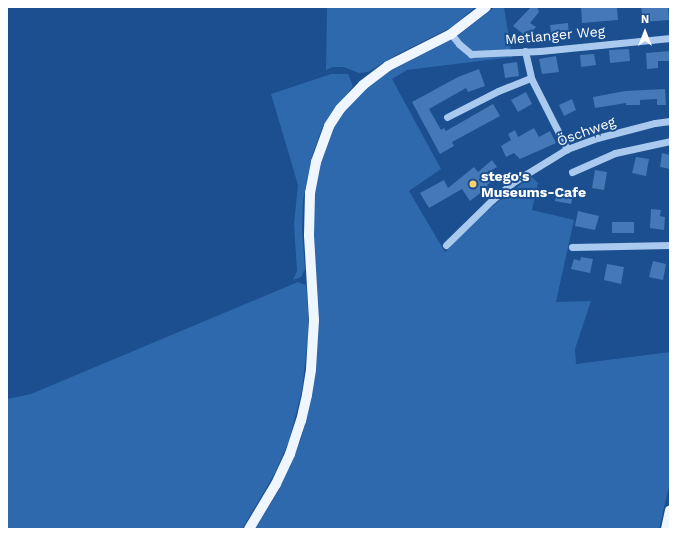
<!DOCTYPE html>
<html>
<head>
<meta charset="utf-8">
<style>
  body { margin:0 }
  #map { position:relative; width:677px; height:536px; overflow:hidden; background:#1b4f8f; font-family:"Work Sans",sans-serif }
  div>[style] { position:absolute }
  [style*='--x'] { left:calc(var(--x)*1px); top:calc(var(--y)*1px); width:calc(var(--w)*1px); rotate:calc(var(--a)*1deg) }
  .green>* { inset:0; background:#2e69ad }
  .building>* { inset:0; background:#4478b7 }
  .minor>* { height:7px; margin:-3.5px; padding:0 3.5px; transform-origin:3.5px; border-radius:3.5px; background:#a9c9ee }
  .major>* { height:10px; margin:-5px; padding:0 5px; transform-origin:5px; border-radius:5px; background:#f0f6ff }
  .dots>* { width:11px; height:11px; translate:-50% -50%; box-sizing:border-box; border:2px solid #1b4f8f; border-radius:50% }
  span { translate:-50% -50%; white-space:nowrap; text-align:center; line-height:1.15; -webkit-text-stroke:4px #1b4f8f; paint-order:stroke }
  .street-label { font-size:14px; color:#fff }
  .poi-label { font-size:14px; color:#fff; font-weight:700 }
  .left { translate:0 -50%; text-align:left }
  .frame { position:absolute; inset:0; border:8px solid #fff; pointer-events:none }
  .north { position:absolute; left:625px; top:12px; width:40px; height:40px; -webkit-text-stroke:3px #1b4f8f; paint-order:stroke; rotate:0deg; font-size:11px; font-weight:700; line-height:16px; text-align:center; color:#fff }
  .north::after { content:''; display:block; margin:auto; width:14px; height:18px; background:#fff; clip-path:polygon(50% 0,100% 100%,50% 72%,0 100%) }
</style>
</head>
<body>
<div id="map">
  <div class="green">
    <i style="clip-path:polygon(327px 7px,475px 7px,452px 27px,396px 55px,368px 72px,359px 73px,344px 67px,333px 67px,326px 70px)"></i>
    <i style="clip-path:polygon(495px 7px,504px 7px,512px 57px,407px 70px,392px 79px,441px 169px,409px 191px,445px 252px,487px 211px,511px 191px,532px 177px,538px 183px,532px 210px,574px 220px,556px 302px,591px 301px,575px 349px,576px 364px,670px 352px,670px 482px,659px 529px,255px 529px,278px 492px,301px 439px,312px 393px,312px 243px,315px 180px,330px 134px,339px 119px,350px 104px,365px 89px,388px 72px,456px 37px)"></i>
    <i style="clip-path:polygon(331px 74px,348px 74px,353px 86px,323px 126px,313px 153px,303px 200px,302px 230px,305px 269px,301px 277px,293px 280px,297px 271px,294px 224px,298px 185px,271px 94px)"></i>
    <i style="clip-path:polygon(298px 282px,306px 285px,308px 309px,308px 338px,302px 390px,289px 441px,275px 473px,242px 529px,7px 529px,7px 399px,31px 394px)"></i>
  </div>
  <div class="building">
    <i style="clip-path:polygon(531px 7px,537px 7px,539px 12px,530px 23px,536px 27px,527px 37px,513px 26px)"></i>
    <i style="clip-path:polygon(581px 7px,617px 7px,618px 20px,582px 23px)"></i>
    <i style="clip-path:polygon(641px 7px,668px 7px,669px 20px,643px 22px)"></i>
    <i style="clip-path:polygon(568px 23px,569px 37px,552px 39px,550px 25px)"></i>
    <i style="clip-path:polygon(629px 49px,630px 61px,610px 63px,609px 50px)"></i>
    <i style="clip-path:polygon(670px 51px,670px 61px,658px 61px,658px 68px,647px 69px,646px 53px)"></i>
    <i style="clip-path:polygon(594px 54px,596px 65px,581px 67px,580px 55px)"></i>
    <i style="clip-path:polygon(556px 56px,559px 72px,542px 74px,539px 59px)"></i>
    <i style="clip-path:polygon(517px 62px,519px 76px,505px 78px,503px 64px)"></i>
    <i style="clip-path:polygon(479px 69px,485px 86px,468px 92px,466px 88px,429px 109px,441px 130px,444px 128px,446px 131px,493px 104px,500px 116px,452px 142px,454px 146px,440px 154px,412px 102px,458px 77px)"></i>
    <i style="clip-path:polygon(665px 89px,666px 105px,657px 105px,657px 99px,640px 100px,640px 105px,626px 105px,626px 103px,595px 108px,593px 97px,625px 91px)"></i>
    <i style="clip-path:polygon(526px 92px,532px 104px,518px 112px,511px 100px)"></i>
    <i style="clip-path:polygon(572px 99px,576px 110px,564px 116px,559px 105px)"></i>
    <i style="clip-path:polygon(534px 128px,539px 137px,550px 131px,556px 143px,520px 159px,514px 153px,506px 157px,501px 146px,511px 140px,508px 134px,515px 130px,518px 137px)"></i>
    <i style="clip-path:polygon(662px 153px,670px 155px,670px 169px,660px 167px)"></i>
    <i style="clip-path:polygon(636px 157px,649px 159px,646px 176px,632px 173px)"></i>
    <i style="clip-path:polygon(492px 160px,497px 167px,492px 170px,497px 177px,487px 185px,488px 187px,470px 201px,462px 189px,429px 208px,420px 193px,444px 180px,448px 188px,474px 167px,478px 172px)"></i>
    <i style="clip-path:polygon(595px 170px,607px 172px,604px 190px,592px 188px)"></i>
    <i style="clip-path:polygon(557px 188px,574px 192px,571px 204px,555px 201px)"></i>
    <i style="clip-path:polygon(651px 209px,661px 210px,660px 216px,665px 217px,664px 230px,650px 228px)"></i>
    <i style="clip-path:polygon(578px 211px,599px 216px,595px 230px,575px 226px)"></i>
    <i style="clip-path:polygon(612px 222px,634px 222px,634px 233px,612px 233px)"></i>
    <i style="clip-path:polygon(581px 257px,593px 259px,590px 273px,571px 269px,574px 259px,580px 261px)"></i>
    <i style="clip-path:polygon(653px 261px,666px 264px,663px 280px,649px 277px)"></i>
    <i style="clip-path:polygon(607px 264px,624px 267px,621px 284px,604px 280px)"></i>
  </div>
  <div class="minor">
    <i style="--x:451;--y:34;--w:13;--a:51"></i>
    <i style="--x:459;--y:44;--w:16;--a:40"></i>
    <i style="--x:471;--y:54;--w:69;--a:-2.5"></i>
    <i style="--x:540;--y:51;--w:131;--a:-5.7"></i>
    <i style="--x:525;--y:51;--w:28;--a:77"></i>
    <i style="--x:531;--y:78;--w:80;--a:63.1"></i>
    <i style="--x:447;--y:117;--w:57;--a:-27"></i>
    <i style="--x:498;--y:91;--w:35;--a:-22"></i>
    <i style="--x:572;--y:172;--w:47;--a:-23.8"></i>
    <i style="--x:615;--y:153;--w:56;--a:-12.3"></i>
    <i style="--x:446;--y:245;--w:64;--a:-44.4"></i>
    <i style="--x:492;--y:200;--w:30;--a:-40"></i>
    <i style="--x:515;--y:181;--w:61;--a:-31.6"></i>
    <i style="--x:567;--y:149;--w:32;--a:-20"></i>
    <i style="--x:597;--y:138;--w:60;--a:-14.5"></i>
    <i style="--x:655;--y:123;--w:15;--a:-8"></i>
    <i style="--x:572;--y:247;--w:98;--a:-1.2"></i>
  </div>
  <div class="major">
    <i style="--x:249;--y:529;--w:52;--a:-59"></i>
    <i style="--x:276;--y:484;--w:33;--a:-65"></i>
    <i style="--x:290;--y:454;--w:35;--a:-72"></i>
    <i style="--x:301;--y:421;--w:27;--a:-77"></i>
    <i style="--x:307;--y:395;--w:26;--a:-81"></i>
    <i style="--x:311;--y:369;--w:49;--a:-86.5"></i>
    <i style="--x:314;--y:320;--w:85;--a:-93.4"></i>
    <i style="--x:309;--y:235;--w:42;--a:-88.6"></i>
    <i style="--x:310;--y:193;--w:32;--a:-79"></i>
    <i style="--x:316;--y:162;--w:38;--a:-70"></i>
    <i style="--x:329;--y:126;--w:20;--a:-57"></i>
    <i style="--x:340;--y:109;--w:33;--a:-46"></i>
    <i style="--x:363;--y:85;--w:31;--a:-37"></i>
    <i style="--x:388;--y:66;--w:71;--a:-26.9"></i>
    <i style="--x:451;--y:34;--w:44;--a:-37.6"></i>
    <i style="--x:666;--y:529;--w:19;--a:-78"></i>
  </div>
  <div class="dots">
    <i style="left:473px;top:184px;background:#ffd166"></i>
  </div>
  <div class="street-label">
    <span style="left:555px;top:35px;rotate:-5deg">Metlanger Weg</span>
    <span style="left:586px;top:131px;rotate:-20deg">Öschweg</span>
  </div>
  <div class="poi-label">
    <span class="left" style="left:481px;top:184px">stego's<br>Museums-Cafe</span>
  </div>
  <div class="frame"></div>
  <div class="north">N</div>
</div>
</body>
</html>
